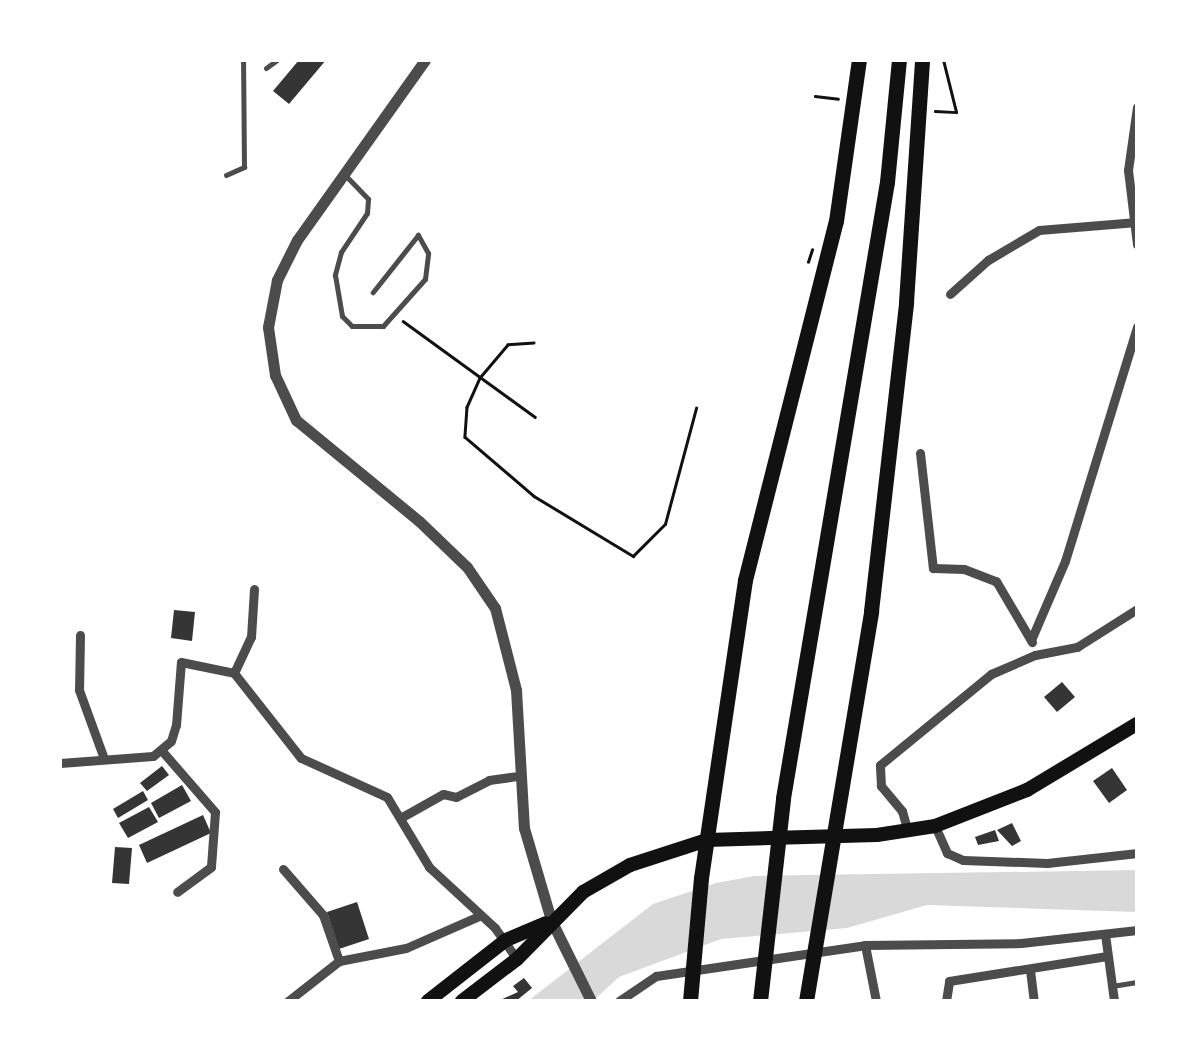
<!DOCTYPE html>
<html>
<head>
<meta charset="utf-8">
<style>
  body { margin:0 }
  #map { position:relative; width:1197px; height:1061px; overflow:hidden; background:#fff; font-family:"Public Sans",sans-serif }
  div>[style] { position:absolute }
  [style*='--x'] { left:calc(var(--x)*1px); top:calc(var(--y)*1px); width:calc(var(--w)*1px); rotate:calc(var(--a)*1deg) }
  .water>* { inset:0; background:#d9d9d9 }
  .building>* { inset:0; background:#353535 }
  .path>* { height:2.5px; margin:-1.25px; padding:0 1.25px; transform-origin:1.25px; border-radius:1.25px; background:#111 }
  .service>* { height:5px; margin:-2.5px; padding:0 2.5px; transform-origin:2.5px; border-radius:2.5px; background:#4c4c4c }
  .minor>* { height:9px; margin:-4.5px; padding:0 4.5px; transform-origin:4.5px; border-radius:4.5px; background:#4c4c4c }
  .tertiary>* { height:11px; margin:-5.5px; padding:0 5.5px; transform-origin:5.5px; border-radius:5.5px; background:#4c4c4c }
  .primary>* { height:14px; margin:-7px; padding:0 7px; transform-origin:7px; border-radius:7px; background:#111 }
  .trunk>* { height:15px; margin:-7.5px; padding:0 7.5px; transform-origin:7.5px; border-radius:7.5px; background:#111 }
  span { translate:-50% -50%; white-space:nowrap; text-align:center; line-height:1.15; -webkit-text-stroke:8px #fff; paint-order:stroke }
  .frame { position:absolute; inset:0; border:62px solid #fff; pointer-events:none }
</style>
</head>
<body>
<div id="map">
  <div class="water">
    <i style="clip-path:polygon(1137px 870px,1137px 912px,927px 905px,847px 928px,721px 939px,619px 977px,593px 1001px,528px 1001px,653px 904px,716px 883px,754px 876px)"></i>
  </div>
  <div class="building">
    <i style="clip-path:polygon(299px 60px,326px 60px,289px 104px,273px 91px)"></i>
    <i style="clip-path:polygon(174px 610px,195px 612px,192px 641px,171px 638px)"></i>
    <i style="clip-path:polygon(1062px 682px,1075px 697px,1057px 712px,1044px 697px)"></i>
    <i style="clip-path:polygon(162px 766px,169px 775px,147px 791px,140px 783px)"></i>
    <i style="clip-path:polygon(1112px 768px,1127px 790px,1109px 803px,1093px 781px)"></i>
    <i style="clip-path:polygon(182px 785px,191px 801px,159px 818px,151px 803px)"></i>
    <i style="clip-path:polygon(143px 791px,148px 800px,118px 818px,113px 809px)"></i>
    <i style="clip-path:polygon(149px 807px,158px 822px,128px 838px,119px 823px)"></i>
    <i style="clip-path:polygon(203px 815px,211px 833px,147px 863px,139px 845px)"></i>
    <i style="clip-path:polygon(1012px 823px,1021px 841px,1012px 846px,997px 830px)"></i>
    <i style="clip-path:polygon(995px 830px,999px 841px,978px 845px,975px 837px)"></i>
    <i style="clip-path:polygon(115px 847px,132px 848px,129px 884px,112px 883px)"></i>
    <i style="clip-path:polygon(357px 902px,369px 939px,339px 949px,327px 912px)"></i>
    <i style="clip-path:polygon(524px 978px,532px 988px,516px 1001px,498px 1001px,518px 992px,513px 986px)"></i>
  </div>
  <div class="path">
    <i style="--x:815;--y:96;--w:23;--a:7"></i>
    <i style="--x:935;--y:111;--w:21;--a:3"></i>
    <i style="--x:956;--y:112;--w:54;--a:-104"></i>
    <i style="--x:808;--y:262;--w:13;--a:-72"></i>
    <i style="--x:403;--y:321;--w:163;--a:36"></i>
    <i style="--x:534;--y:343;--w:26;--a:176"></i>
    <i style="--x:508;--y:345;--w:43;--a:130.3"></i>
    <i style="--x:480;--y:378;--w:32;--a:114"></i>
    <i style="--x:467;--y:407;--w:30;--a:94"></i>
    <i style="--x:465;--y:437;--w:91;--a:40.5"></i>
    <i style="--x:534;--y:496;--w:116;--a:31.2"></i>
    <i style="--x:633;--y:556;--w:45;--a:-45"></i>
    <i style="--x:665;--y:524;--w:120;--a:-75"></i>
  </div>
  <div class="service">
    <i style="--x:266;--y:68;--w:14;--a:-36"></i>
    <i style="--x:226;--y:175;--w:20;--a:-24"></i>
    <i style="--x:244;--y:167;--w:107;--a:-90.5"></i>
    <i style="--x:346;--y:176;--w:32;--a:46"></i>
    <i style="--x:368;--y:199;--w:14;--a:94"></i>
    <i style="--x:367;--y:213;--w:47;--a:123.7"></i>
    <i style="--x:341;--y:252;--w:24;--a:105"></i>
    <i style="--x:335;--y:275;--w:42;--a:80.3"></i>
    <i style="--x:342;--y:316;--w:14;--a:45"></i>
    <i style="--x:352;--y:326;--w:31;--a:0"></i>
    <i style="--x:383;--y:326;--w:63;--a:-48.2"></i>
    <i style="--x:425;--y:279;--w:26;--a:-83"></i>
    <i style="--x:428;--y:253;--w:21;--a:-119"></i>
    <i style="--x:418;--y:235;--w:73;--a:128.3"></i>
    <i style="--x:1112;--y:986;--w:25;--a:-9"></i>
  </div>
  <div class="minor">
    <i style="--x:1137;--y:107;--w:64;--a:98.1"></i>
    <i style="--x:1128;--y:170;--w:75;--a:83.1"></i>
    <i style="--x:950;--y:294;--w:51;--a:-41.8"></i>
    <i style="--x:988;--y:260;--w:59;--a:-30.5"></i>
    <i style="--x:1039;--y:230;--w:98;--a:-4.7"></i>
    <i style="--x:920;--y:453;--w:116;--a:83.6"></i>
    <i style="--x:933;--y:568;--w:31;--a:2"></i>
    <i style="--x:964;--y:569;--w:34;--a:21"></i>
    <i style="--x:996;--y:581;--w:71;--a:59.5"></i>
    <i style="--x:80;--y:635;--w:55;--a:91"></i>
    <i style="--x:79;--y:690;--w:70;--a:70"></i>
    <i style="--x:1031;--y:640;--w:86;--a:-66.7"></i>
    <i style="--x:1065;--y:561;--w:245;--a:-72.9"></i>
    <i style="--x:234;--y:673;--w:40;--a:-65"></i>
    <i style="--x:251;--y:637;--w:48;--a:-86.4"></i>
    <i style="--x:162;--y:751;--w:81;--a:49"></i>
    <i style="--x:215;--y:812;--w:55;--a:94.2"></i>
    <i style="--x:211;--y:867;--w:42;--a:143.7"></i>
    <i style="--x:60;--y:763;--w:93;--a:-4.3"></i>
    <i style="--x:153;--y:756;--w:23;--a:-40"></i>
    <i style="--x:171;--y:741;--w:17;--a:-73"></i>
    <i style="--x:176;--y:725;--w:63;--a:-85.5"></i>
    <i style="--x:181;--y:662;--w:54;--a:11.7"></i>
    <i style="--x:234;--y:673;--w:108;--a:51.8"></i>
    <i style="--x:301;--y:758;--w:94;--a:24.4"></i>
    <i style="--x:387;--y:797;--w:82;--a:59"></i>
    <i style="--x:429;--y:867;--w:90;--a:42.7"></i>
    <i style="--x:495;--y:928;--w:38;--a:55"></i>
    <i style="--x:402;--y:817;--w:47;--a:-29.3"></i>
    <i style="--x:443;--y:794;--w:13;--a:13"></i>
    <i style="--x:456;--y:797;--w:37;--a:-27"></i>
    <i style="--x:489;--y:780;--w:28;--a:-8"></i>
    <i style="--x:935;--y:826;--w:30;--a:66"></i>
    <i style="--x:947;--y:853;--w:17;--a:24"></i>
    <i style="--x:963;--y:860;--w:84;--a:2"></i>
    <i style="--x:1047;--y:863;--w:91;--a:-6.3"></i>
    <i style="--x:908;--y:832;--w:22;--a:-106"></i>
    <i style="--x:902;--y:811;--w:33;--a:-130"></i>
    <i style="--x:881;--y:786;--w:21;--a:-93"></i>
    <i style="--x:880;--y:765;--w:144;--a:-39.3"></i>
    <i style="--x:991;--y:674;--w:48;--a:-23.4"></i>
    <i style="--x:1035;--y:655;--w:43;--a:-10.8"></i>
    <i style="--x:1077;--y:647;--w:71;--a:-32.3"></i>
    <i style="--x:283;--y:869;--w:61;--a:49"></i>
    <i style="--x:323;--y:915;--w:49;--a:70.8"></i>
    <i style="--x:1105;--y:934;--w:68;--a:82.3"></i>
    <i style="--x:865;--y:945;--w:57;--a:78.9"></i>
    <i style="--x:1030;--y:970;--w:31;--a:83"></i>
    <i style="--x:288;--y:1001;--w:65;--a:-38.1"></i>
    <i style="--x:339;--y:961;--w:68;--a:-11"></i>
    <i style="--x:406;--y:948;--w:80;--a:-23.7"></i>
    <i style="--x:619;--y:1001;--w:45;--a:-34"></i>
    <i style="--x:656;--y:976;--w:211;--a:-8.4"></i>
    <i style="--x:865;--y:945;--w:156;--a:-0.7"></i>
    <i style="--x:1021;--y:943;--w:117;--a:-6.4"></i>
    <i style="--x:946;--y:1001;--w:20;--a:-81"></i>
    <i style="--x:949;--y:981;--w:160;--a:-9"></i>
  </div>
  <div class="tertiary">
    <i style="--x:425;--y:60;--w:221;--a:125.4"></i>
    <i style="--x:297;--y:240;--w:45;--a:116.6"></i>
    <i style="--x:277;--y:280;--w:48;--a:100.8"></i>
    <i style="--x:268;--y:327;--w:49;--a:81.7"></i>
    <i style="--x:275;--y:375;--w:50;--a:65"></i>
    <i style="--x:296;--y:420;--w:159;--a:39.4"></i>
    <i style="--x:419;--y:521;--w:66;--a:43.8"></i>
    <i style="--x:467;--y:567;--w:50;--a:55.7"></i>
    <i style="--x:495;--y:608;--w:85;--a:75.6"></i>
    <i style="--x:516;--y:690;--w:138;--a:86.7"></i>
    <i style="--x:524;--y:828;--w:96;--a:73.6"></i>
    <i style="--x:551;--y:920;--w:90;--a:63.7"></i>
  </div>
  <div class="primary">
    <i style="--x:428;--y:1001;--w:99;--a:-38"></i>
    <i style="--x:506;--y:940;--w:43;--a:-23"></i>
    <i style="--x:462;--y:1001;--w:69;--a:-37.4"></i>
    <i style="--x:517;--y:959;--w:94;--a:-45.4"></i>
    <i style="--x:583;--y:892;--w:54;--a:-29.9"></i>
    <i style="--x:630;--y:865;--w:81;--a:-18"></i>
    <i style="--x:707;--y:840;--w:170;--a:-1.7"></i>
    <i style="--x:877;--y:835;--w:59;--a:-8.8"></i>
    <i style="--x:935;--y:826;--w:99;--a:-21.4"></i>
    <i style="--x:1027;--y:790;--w:128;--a:-31"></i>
  </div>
  <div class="trunk">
    <i style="--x:690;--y:1001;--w:123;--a:-84.9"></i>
    <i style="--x:701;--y:878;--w:301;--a:-81.6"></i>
    <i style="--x:745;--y:580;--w:370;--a:-75.8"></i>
    <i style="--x:836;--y:221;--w:163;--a:-81.9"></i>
    <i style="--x:760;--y:1001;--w:204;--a:-83.5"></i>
    <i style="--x:783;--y:798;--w:625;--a:-80.42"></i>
    <i style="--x:887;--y:182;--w:123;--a:-84.4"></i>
    <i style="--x:806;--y:1001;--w:395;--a:-80.5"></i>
    <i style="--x:871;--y:611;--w:311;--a:-83.5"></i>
    <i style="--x:906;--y:302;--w:243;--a:-86.2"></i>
  </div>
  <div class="frame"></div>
</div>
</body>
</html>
